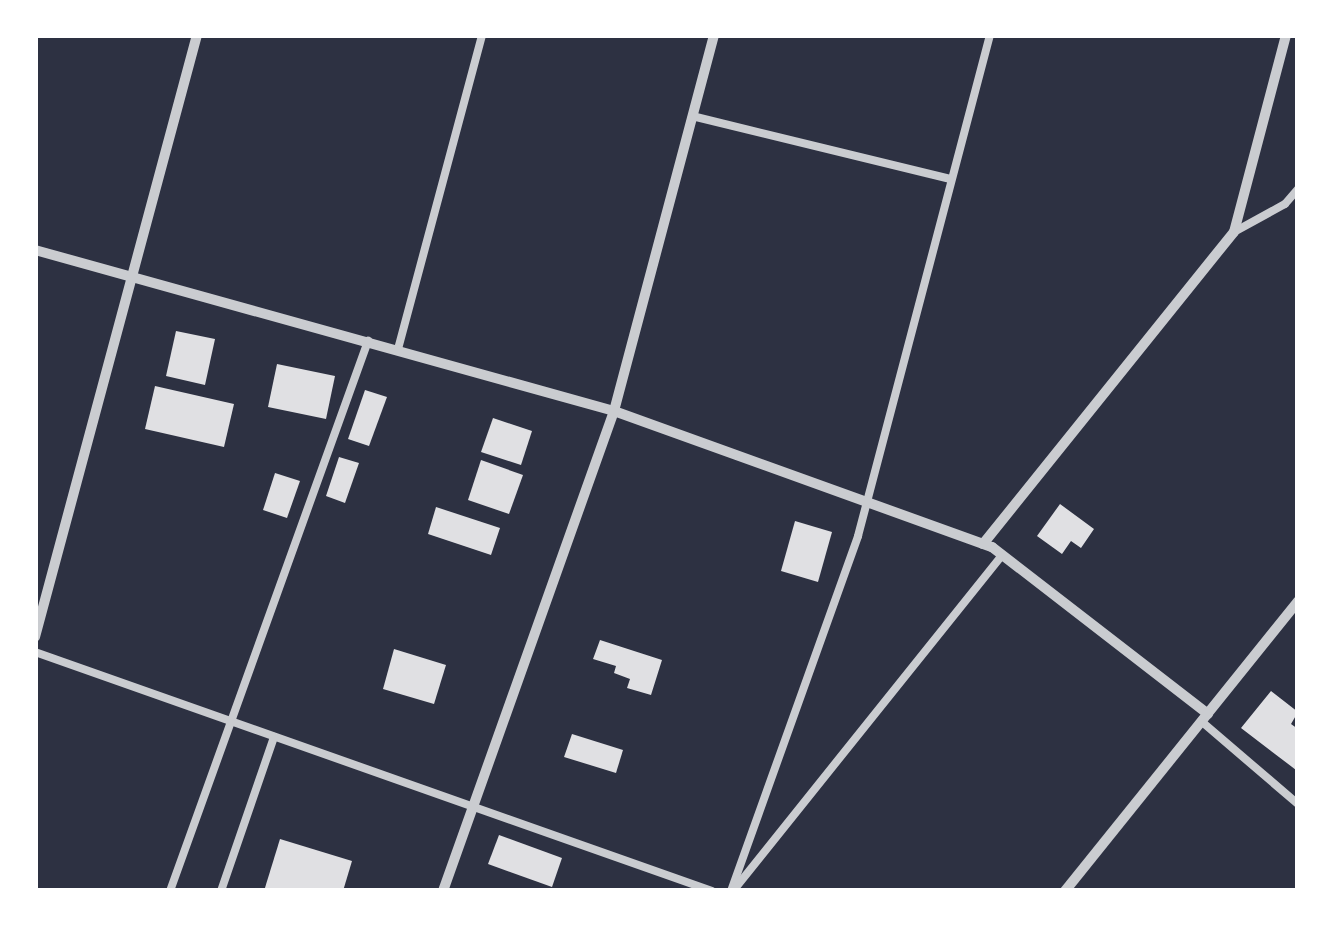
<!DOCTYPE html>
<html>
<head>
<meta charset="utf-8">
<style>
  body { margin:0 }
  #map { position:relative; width:1333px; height:926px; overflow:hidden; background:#2d3142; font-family:"Work Sans",sans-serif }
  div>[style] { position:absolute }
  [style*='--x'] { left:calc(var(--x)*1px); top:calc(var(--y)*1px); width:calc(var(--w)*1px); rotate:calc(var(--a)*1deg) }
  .building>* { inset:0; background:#e0e0e3 }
  .service>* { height:8px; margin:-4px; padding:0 4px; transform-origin:4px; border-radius:4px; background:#caccd0 }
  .minor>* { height:10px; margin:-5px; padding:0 5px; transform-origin:5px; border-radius:5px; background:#caccd0 }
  span { translate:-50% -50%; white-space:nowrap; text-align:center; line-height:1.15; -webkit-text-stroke:10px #fff; paint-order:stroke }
  .frame { position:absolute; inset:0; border:38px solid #fff; pointer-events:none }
</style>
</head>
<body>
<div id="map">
  <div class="building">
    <i style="clip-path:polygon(176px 331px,215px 339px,205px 385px,166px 376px)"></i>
    <i style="clip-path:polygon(277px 364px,335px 376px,326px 419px,268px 407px)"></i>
    <i style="clip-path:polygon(155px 386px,234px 404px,224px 447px,145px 429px)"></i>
    <i style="clip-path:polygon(365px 390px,387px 397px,369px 446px,348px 439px)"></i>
    <i style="clip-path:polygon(493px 418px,532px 431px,521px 465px,481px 452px)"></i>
    <i style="clip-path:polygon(339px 457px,359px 463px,345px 503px,326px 496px)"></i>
    <i style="clip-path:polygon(481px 460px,523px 475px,509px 514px,468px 500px)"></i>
    <i style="clip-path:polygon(275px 473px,300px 481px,287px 518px,263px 510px)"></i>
    <i style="clip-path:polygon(1060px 504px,1094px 529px,1081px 548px,1071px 541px,1062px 554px,1037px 536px)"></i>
    <i style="clip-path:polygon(436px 507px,500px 528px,491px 555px,428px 534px)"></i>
    <i style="clip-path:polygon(795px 521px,832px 532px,818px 582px,781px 571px)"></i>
    <i style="clip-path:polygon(600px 640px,662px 660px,651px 695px,627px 688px,630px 679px,614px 673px,616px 666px,593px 659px)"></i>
    <i style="clip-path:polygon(394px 649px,446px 665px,434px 704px,383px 689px)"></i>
    <i style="clip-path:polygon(1271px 691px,1298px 712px,1291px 724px,1298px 729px,1296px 770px,1241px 728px)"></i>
    <i style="clip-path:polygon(572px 734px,623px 750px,616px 773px,564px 757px)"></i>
    <i style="clip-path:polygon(499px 835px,562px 858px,552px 887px,488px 864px)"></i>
    <i style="clip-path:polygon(280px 839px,352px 861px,343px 891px,264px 891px)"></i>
  </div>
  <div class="service">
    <i style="--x:692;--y:116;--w:266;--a:13.7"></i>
    <i style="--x:1234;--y:232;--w:58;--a:-28.8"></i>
    <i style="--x:1285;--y:204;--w:20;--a:-49"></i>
    <i style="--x:398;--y:349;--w:325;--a:-75"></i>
    <i style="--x:35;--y:652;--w:718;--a:19.44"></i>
    <i style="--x:1201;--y:721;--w:128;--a:40.6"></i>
    <i style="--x:170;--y:891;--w:585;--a:-70.2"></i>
    <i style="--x:221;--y:891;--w:163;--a:-71"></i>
    <i style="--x:731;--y:891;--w:377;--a:-70.3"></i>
    <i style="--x:858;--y:536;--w:518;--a:-75.24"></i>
    <i style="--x:733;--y:891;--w:430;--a:-51.3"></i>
  </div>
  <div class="minor">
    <i style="--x:35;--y:250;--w:601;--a:15.54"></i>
    <i style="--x:614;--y:411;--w:402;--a:19.8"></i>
    <i style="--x:992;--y:547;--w:273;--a:37.7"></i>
    <i style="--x:983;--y:544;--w:400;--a:-51.2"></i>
    <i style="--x:1234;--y:232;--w:204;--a:-75.2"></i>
    <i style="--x:35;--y:637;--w:623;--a:-74.94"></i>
    <i style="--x:443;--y:891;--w:510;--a:-70.39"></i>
    <i style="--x:614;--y:411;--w:389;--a:-75.1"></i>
    <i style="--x:1065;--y:891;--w:372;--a:-51.2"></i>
  </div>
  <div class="frame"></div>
</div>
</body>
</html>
